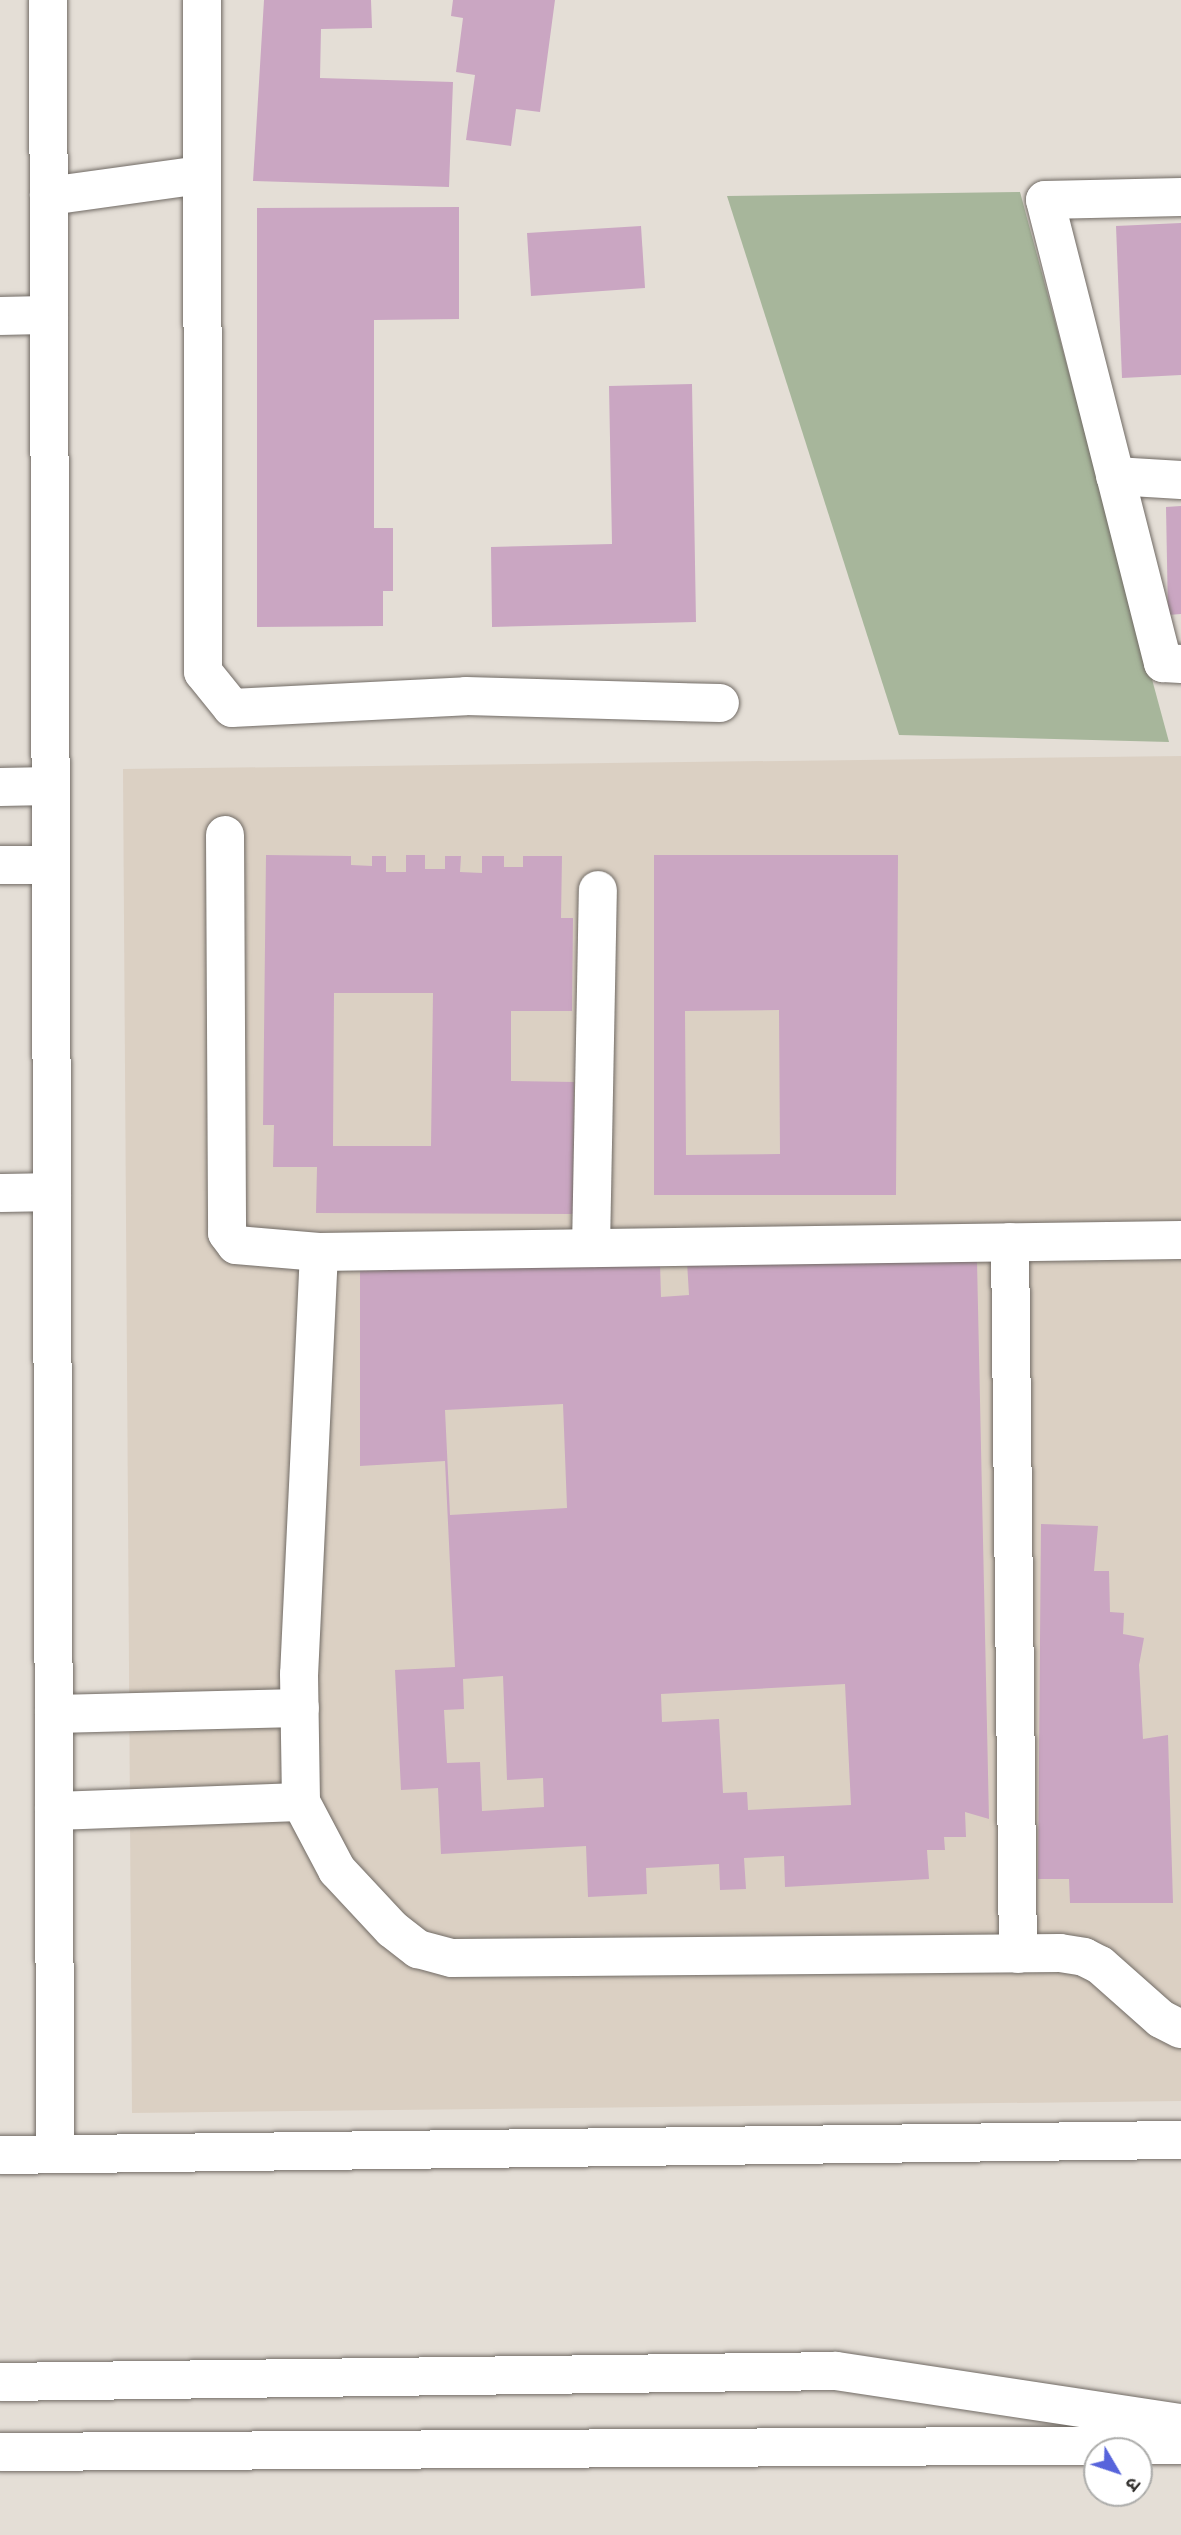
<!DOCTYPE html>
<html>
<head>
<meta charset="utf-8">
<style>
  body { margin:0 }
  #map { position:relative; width:1181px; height:2535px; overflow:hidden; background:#e4ded6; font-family:"Fira Sans","Noto Sans Devanagari",sans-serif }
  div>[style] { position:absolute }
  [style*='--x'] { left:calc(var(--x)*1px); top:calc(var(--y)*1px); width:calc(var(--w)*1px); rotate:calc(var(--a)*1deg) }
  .built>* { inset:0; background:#dbd0c3 }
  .green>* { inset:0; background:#a7b69b }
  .building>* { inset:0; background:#caa6c2 }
  .roads { filter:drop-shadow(0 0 2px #716b65) drop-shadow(0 0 2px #716b65) }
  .minor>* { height:38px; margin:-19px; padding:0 19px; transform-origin:19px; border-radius:19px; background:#fff }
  span { translate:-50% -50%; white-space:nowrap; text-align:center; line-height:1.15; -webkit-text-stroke:5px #fff; paint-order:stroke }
  .north { position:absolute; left:1083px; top:2437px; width:70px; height:70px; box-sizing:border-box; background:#fff; border:2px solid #adadab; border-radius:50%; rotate:129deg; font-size:19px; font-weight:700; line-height:28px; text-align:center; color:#33312e }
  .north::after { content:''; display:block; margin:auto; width:24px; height:32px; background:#5764db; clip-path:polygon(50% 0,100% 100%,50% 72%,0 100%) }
</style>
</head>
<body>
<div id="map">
  <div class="built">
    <i style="clip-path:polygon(1181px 756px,1181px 2101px,132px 2113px,123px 769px)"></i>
  </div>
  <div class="green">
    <i style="clip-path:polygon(1020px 192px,1169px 742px,899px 735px,727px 196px)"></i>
  </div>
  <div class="building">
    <i style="clip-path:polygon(264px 0,371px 0,372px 28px,321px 29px,320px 78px,453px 82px,449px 187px,253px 181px)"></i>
    <i style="clip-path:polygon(453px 0,555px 0,540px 112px,516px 109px,511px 146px,466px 140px,475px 75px,456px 72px,463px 18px,451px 16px)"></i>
    <i style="clip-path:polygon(459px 207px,459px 319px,374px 320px,374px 528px,393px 528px,393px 591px,383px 591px,383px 626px,257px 627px,257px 208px)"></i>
    <i style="clip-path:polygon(1181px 223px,1181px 375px,1122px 378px,1116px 226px)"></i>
    <i style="clip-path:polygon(641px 226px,645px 288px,531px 296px,527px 233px)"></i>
    <i style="clip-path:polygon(692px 384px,696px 622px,492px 627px,491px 547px,612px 544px,609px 386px)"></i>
    <i style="clip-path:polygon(1181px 506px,1181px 614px,1168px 615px,1166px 507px)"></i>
    <i style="clip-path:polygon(evenodd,266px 855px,351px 856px,351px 865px,372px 866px,372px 856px,386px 856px,386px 872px,406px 872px,406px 855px,425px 855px,425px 869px,445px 869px,445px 856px,461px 856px,460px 872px,482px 873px,482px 856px,504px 856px,504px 867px,523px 867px,523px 856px,562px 856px,561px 918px,573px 918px,572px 1011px,511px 1011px,511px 1081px,574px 1082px,573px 1214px,316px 1213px,317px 1167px,273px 1167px,274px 1125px,263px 1125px,266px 855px,334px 993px,433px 993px,431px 1146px,333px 1146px,334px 993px)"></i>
    <i style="clip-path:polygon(evenodd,654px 855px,898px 855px,896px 1195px,654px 1195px,654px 855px,779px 1010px,780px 1154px,686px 1155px,685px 1011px,779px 1010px)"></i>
    <i style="clip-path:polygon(evenodd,977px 1261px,989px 1819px,965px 1812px,966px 1837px,944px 1837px,945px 1850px,927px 1850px,929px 1879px,785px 1887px,784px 1856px,744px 1858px,746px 1889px,720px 1890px,719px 1864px,646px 1868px,647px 1894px,588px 1897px,586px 1846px,441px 1854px,438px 1788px,401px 1790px,395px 1670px,455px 1667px,445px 1461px,360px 1466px,360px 1265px,660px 1263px,661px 1297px,689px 1295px,687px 1262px,977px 1261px,563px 1404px,567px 1508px,450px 1515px,445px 1410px,563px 1404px,977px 1261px,503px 1676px,507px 1780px,543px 1778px,544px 1807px,482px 1811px,480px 1762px,447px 1763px,444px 1710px,464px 1709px,463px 1679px,503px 1676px,977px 1261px,845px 1684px,851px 1805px,748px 1810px,747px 1792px,723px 1793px,719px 1719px,662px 1722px,661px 1694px,845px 1684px)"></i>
    <i style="clip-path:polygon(1041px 1524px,1098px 1526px,1094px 1571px,1109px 1571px,1110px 1612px,1124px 1613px,1123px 1634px,1144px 1638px,1139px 1665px,1143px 1739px,1168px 1735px,1173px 1903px,1070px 1903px,1069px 1879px,1038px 1879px)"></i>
  </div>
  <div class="roads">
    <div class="minor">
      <i style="--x:48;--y:0;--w:2154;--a:89.81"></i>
      <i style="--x:202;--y:0;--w:672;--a:89.91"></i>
      <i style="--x:203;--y:672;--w:46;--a:51.1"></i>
      <i style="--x:232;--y:708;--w:234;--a:-2.9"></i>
      <i style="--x:466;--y:696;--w:254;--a:1.6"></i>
      <i style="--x:49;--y:196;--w:152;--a:-7.9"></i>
      <i style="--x:1181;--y:197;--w:136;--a:178.7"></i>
      <i style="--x:1045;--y:200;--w:478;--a:75.7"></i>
      <i style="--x:1163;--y:663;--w:18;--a:3"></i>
      <i style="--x:0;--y:316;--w:49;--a:-1.2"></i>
      <i style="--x:1115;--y:476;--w:66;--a:3.5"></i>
      <i style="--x:0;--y:787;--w:51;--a:-1.1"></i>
      <i style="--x:225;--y:835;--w:398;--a:89.7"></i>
      <i style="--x:227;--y:1233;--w:15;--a:53"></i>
      <i style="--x:236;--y:1245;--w:83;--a:4.8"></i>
      <i style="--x:319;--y:1252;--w:862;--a:-0.8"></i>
      <i style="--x:0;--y:865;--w:51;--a:0"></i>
      <i style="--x:0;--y:1193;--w:52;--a:-1.1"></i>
      <i style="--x:1010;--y:1242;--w:712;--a:89.36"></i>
      <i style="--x:591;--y:1248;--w:358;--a:-88.9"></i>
      <i style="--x:319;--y:1252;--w:422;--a:92.7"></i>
      <i style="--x:299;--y:1674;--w:128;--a:89.1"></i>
      <i style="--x:301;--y:1802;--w:77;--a:62.1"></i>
      <i style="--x:337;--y:1870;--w:81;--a:47"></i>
      <i style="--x:392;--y:1929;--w:33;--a:38"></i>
      <i style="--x:418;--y:1949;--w:35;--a:15"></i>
      <i style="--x:452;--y:1958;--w:608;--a:-0.47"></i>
      <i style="--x:1060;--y:1953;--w:24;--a:9"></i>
      <i style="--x:1084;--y:1957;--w:18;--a:27"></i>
      <i style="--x:1100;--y:1965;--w:81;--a:41.5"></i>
      <i style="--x:1161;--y:2019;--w:22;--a:27"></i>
      <i style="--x:54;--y:1714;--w:246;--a:-1.4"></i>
      <i style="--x:54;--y:1811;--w:247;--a:-2.1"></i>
      <i style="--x:0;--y:2155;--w:1181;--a:-0.73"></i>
      <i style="--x:0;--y:2382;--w:836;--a:-0.75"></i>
      <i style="--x:836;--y:2371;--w:349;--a:8.6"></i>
      <i style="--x:0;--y:2452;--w:1181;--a:-0.34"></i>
    </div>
  </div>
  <div class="north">उ</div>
</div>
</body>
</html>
